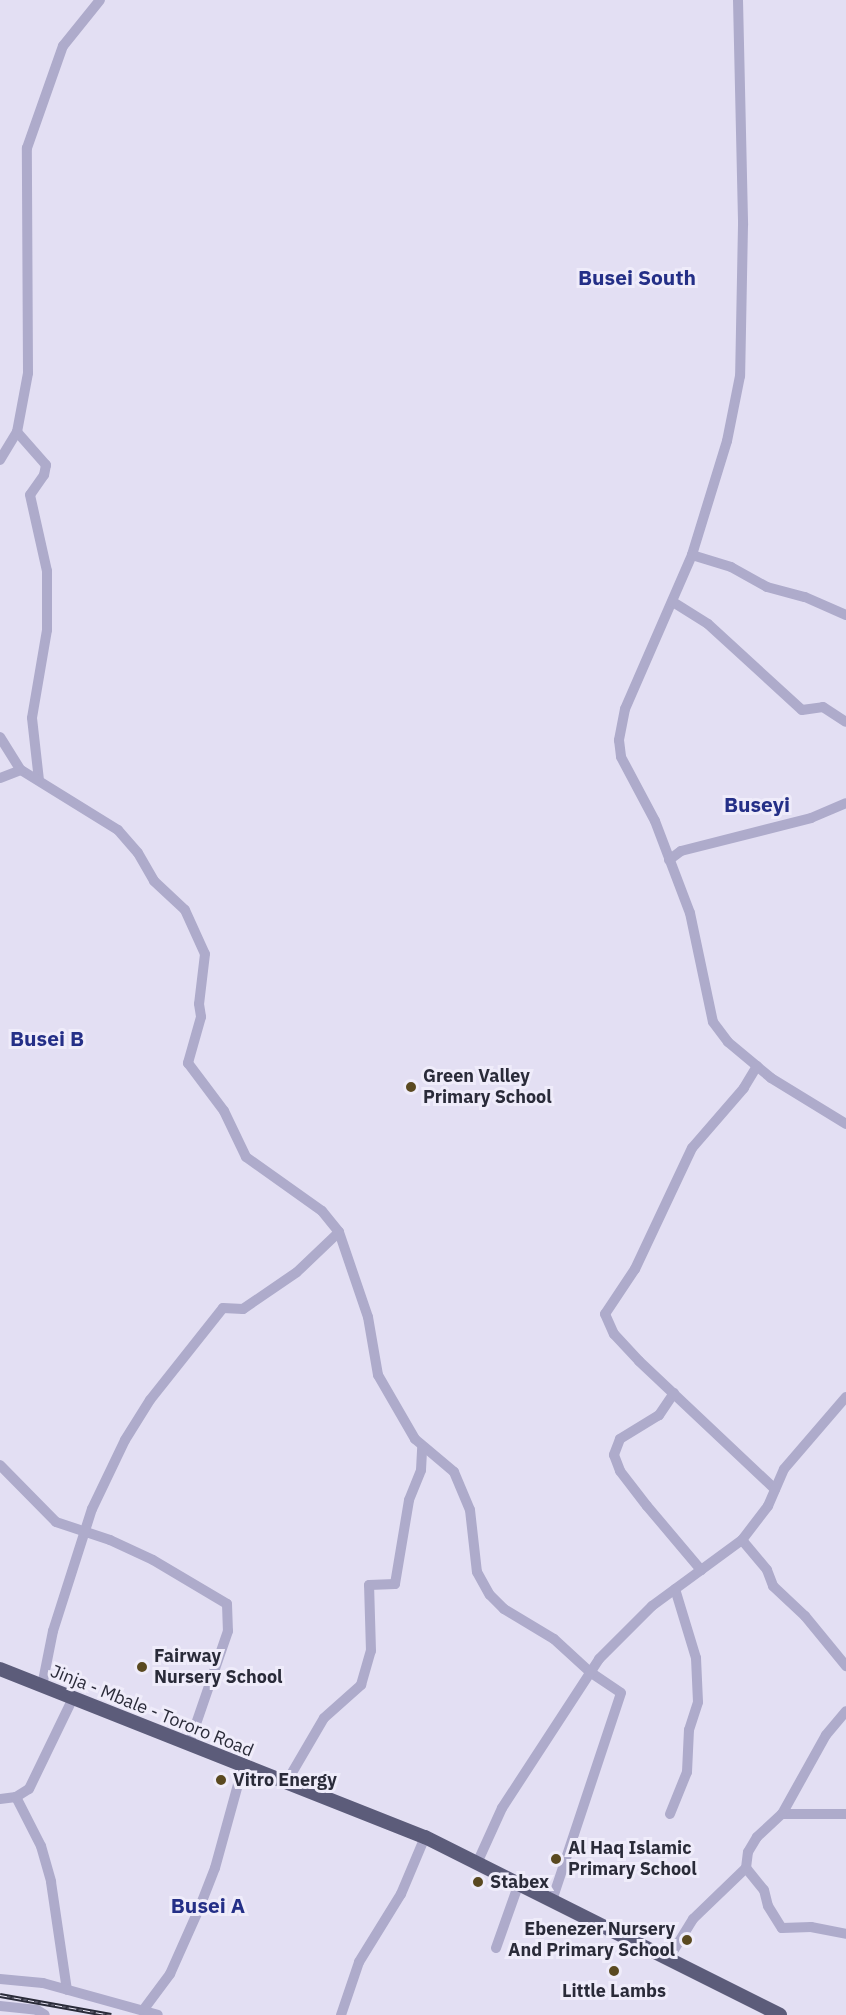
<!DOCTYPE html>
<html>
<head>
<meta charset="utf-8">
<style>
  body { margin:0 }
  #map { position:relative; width:846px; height:2015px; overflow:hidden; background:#e3dff3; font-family:"IBM Plex Sans",sans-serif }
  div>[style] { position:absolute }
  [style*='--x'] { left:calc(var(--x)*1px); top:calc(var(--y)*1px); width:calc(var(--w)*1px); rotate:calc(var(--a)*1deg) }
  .minor>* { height:10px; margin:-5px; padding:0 5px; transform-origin:5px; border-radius:5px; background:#aeabcb }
  .major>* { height:14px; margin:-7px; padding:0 7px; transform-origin:7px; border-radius:7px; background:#5c5c7a }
  .rail>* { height:4.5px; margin-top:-2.25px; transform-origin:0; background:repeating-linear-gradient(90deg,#efecfa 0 7px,#2a2b39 0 14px); box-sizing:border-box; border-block:2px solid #2a2b39 }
  .dots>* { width:16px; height:16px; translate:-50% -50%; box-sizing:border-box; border:3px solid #efecfa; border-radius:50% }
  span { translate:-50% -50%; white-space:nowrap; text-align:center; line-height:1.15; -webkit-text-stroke:6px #efecfa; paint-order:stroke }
  .poi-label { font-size:18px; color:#2a2b39; font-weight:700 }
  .left { translate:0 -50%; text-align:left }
  .right { translate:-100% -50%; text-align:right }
  .street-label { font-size:18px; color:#2a2b39 }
  .quarter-label { font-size:21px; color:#242f87; font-weight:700 }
</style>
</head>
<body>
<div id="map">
  <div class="minor">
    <i style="--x:738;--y:0;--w:225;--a:88.7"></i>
    <i style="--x:743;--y:225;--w:151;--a:91.1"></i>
    <i style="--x:740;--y:376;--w:66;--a:101.3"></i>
    <i style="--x:727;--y:441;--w:119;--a:107.1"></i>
    <i style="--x:692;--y:555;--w:168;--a:113.5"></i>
    <i style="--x:625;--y:709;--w:32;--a:101"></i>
    <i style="--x:619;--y:740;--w:17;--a:83"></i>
    <i style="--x:621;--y:757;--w:72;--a:62"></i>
    <i style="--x:655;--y:821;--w:98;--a:69.2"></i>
    <i style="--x:690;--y:913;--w:111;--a:78.1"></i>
    <i style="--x:713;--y:1022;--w:25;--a:53"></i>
    <i style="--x:728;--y:1042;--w:56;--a:39.9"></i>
    <i style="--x:771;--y:1078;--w:88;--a:31.5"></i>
    <i style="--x:17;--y:432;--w:44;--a:48.7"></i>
    <i style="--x:46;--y:465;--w:10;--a:101"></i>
    <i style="--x:44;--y:475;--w:24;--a:125"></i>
    <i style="--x:30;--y:495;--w:78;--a:77.4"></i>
    <i style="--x:47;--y:571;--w:59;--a:90"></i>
    <i style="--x:47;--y:630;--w:89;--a:99.7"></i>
    <i style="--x:32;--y:718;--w:62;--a:83.6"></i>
    <i style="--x:0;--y:460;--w:33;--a:-59"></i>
    <i style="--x:17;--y:432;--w:60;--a:-79.4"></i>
    <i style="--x:28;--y:373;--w:225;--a:-90.3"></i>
    <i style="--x:27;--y:148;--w:108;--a:-70.6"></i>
    <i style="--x:63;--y:46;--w:59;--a:-51.2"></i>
    <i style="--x:692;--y:555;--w:41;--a:17.1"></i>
    <i style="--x:731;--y:567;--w:41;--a:29.1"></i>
    <i style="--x:767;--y:587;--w:39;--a:15"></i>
    <i style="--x:805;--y:597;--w:45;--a:23.7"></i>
    <i style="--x:673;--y:602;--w:41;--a:32.2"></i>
    <i style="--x:708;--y:624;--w:127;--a:42.5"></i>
    <i style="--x:802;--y:710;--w:21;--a:-8"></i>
    <i style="--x:823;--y:707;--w:27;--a:33"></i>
    <i style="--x:0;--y:737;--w:39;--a:58"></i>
    <i style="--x:21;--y:770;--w:114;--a:31.7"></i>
    <i style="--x:118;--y:830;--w:30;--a:49"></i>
    <i style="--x:138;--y:853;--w:32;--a:60"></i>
    <i style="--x:154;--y:881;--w:42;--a:43.1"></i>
    <i style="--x:185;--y:910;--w:48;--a:65.6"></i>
    <i style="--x:205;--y:954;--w:50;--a:96.8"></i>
    <i style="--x:199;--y:1004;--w:13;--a:81"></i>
    <i style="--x:201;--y:1017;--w:48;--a:105.8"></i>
    <i style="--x:188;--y:1063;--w:60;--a:53.1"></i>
    <i style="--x:224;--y:1111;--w:51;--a:64.4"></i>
    <i style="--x:246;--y:1157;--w:93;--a:35.4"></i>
    <i style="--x:322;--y:1211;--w:27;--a:51"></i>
    <i style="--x:339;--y:1232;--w:90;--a:71.2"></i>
    <i style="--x:368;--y:1317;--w:59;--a:80.2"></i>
    <i style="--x:378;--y:1375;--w:74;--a:60"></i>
    <i style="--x:415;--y:1439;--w:51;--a:40.2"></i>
    <i style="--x:454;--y:1472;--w:41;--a:67.2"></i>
    <i style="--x:470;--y:1510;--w:62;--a:83.6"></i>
    <i style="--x:477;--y:1572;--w:26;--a:61"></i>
    <i style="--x:490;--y:1595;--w:20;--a:45"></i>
    <i style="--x:504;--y:1609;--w:58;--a:31"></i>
    <i style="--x:554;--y:1639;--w:49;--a:42.5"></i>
    <i style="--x:590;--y:1672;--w:37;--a:34"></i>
    <i style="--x:621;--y:1693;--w:216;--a:108.4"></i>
    <i style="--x:0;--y:778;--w:22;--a:-21"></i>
    <i style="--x:669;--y:860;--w:15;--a:-37"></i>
    <i style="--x:681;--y:851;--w:134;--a:-14.2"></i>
    <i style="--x:811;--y:818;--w:38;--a:-23"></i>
    <i style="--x:757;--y:1066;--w:26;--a:121"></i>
    <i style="--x:744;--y:1088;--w:79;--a:130.9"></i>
    <i style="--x:692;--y:1148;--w:134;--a:115.2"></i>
    <i style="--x:635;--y:1269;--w:54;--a:123.7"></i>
    <i style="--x:605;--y:1314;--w:22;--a:66"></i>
    <i style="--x:614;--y:1334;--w:37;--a:47"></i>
    <i style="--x:639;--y:1361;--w:187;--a:43.3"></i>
    <i style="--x:674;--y:1393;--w:27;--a:124"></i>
    <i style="--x:659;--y:1415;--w:46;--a:148.4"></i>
    <i style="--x:620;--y:1439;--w:17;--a:111"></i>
    <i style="--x:614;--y:1455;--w:17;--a:69"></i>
    <i style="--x:620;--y:1471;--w:44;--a:52.4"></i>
    <i style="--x:647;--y:1506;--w:84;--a:49.8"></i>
    <i style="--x:0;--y:1465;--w:80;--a:45.5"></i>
    <i style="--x:56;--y:1522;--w:57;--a:18.4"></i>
    <i style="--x:110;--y:1540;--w:47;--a:24.9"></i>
    <i style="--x:153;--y:1560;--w:86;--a:30.7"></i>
    <i style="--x:227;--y:1604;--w:27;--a:88"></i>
    <i style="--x:228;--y:1631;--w:120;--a:109"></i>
    <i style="--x:742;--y:1540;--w:39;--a:50"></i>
    <i style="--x:767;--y:1570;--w:17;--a:69"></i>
    <i style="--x:773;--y:1586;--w:44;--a:43.2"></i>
    <i style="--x:805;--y:1616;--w:65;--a:50.6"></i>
    <i style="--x:42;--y:1686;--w:56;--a:-78.7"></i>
    <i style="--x:53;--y:1631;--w:128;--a:-72.3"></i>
    <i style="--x:92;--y:1509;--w:76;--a:-64.4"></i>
    <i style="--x:125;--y:1440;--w:47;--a:-58"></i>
    <i style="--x:150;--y:1400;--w:117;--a:-51.6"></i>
    <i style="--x:223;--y:1308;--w:20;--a:3"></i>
    <i style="--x:243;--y:1309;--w:65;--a:-34.4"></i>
    <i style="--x:297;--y:1272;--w:58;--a:-43.6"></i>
    <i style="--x:286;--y:1783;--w:75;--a:-59.7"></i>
    <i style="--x:324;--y:1718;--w:50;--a:-41.7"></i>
    <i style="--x:361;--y:1685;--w:35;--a:-74"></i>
    <i style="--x:371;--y:1651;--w:66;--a:-91.7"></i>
    <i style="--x:369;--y:1585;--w:26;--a:-2"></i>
    <i style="--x:395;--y:1584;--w:85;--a:-80.5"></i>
    <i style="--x:409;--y:1500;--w:32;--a:-68"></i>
    <i style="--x:421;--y:1470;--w:22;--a:-87"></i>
    <i style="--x:16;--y:1797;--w:55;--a:63"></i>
    <i style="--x:41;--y:1846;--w:37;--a:74"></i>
    <i style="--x:51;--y:1882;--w:109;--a:81.6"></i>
    <i style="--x:0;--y:1799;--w:16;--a:-7"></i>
    <i style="--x:16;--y:1797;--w:15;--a:-32"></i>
    <i style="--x:29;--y:1789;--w:101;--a:-64.2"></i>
    <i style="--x:670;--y:1814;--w:45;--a:-68"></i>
    <i style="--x:687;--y:1772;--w:42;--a:-87.3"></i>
    <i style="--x:689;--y:1730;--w:29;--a:-72"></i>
    <i style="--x:698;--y:1702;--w:44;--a:-92.6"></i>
    <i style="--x:696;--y:1658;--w:72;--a:-106.9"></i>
    <i style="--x:782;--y:1814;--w:64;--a:0"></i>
    <i style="--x:478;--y:1861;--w:58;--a:-65.6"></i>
    <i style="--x:502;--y:1808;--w:178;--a:-56.9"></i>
    <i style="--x:599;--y:1659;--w:75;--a:-45"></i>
    <i style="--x:652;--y:1606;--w:112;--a:-36.3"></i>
    <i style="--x:742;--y:1540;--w:43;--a:-52.6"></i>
    <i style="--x:768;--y:1506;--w:40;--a:-66.6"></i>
    <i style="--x:784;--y:1469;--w:95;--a:-49.3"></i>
    <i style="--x:746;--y:1868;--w:28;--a:51"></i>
    <i style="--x:764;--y:1890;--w:16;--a:76"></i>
    <i style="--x:768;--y:1906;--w:26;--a:58"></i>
    <i style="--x:782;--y:1928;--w:29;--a:-2"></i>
    <i style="--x:811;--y:1927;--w:36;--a:11"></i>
    <i style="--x:496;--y:1948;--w:69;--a:-70.5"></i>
    <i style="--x:669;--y:1958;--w:46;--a:-58.4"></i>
    <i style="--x:693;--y:1919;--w:74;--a:-43.9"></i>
    <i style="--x:746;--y:1868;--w:16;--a:-83"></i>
    <i style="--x:748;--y:1852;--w:17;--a:-59"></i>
    <i style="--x:757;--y:1837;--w:34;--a:-43"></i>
    <i style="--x:782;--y:1814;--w:90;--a:-60.9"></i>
    <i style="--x:826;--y:1735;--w:31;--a:-50"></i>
    <i style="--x:0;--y:1979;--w:43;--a:5.3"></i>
    <i style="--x:43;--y:1983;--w:119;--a:15.5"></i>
    <i style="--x:0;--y:2006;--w:37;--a:6"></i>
    <i style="--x:37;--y:2010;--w:9;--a:32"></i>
    <i style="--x:144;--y:2009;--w:44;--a:-53.4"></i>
    <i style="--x:170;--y:1974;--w:71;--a:-66"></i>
    <i style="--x:199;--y:1909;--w:44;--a:-68.7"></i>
    <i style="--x:215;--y:1868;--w:106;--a:-74.6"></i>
    <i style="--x:341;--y:2015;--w:56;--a:-71.2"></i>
    <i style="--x:359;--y:1962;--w:80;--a:-58.3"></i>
    <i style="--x:401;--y:1894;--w:62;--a:-67.2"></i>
  </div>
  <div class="major">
    <i style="--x:0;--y:1669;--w:457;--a:21.6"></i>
    <i style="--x:425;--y:1837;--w:397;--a:26.6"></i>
  </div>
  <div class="rail">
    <i style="--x:0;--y:1995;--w:113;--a:10.2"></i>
  </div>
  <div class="dots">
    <i style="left:411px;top:1087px;background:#5a4920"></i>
    <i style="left:142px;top:1667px;background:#5a4920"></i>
    <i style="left:221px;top:1780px;background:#5a4920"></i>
    <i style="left:556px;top:1859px;background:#5a4920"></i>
    <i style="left:478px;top:1882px;background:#5a4920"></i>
    <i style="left:687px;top:1940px;background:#5a4920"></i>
    <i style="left:614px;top:1971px;background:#5a4920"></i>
  </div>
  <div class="poi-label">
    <span class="left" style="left:423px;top:1087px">Green Valley<br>Primary School</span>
    <span class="left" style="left:154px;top:1667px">Fairway<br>Nursery School</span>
    <span class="left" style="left:233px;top:1780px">Vitro Energy</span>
    <span class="left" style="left:568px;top:1859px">Al Haq Islamic<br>Primary School</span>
    <span class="left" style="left:490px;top:1882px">Stabex</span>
    <span class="right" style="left:675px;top:1940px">Ebenezer Nursery<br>And Primary School</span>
    <span style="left:614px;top:1991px">Little Lambs</span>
  </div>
  <div class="street-label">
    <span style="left:152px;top:1711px;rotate:22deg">Jinja - Mbale - Tororo Road</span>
  </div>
  <div class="quarter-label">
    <span style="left:637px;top:277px">Busei South</span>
    <span style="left:757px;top:804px">Buseyi</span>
    <span style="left:47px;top:1038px">Busei B</span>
    <span style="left:208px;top:1905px">Busei A</span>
  </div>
</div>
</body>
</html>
